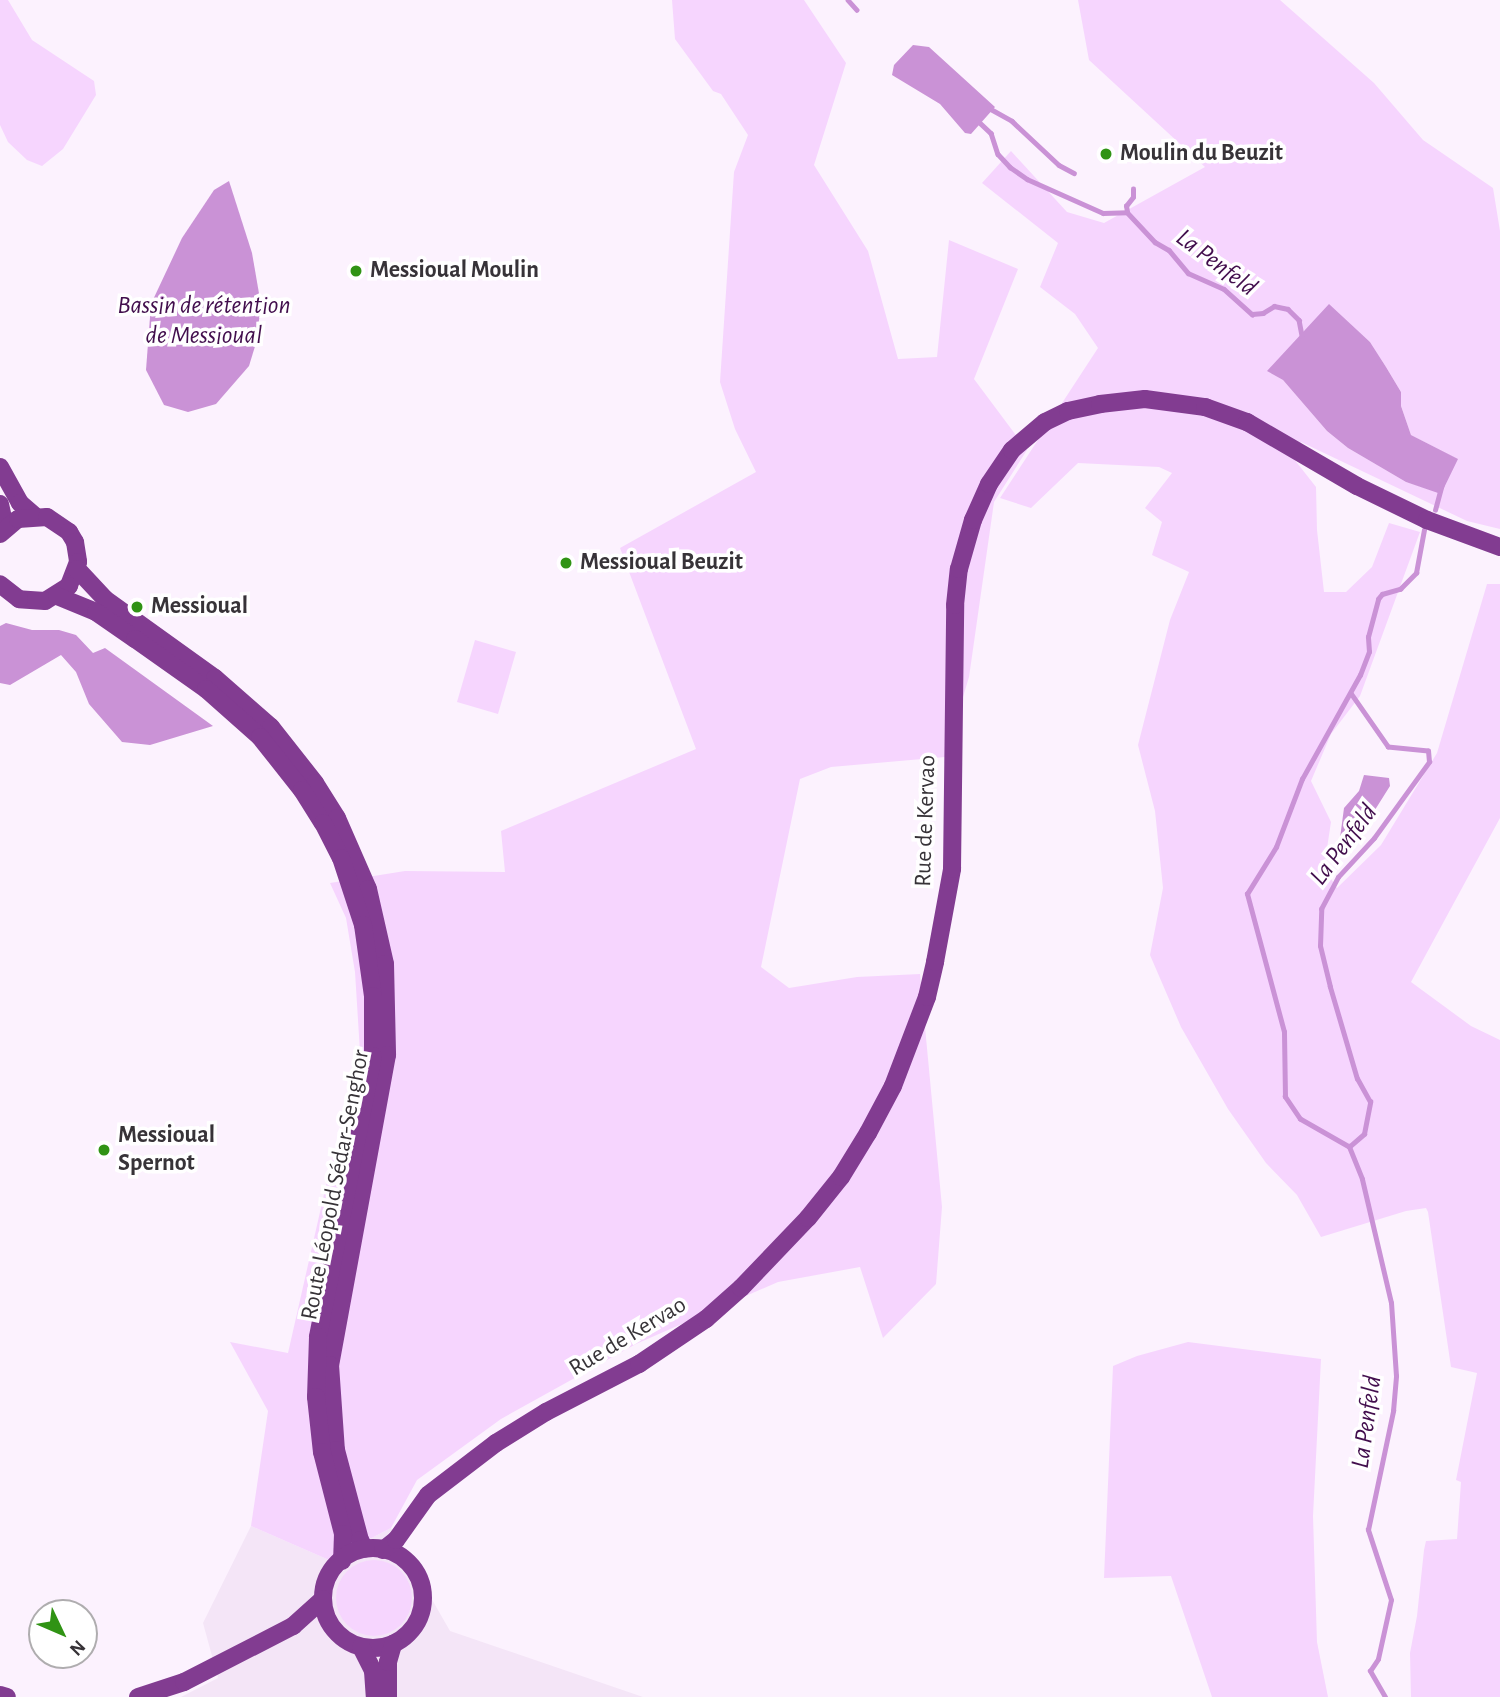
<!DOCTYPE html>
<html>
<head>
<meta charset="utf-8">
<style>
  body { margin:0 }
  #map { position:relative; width:1500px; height:1697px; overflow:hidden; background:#fcf2fe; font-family:"Alegreya Sans",sans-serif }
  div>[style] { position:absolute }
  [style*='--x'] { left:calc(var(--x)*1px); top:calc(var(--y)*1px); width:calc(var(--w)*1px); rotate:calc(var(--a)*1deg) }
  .built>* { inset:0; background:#f4e5f7 }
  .green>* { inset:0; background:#f6d5fe }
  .round { border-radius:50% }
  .water>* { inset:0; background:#ca92d6 }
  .stream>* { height:4.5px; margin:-2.25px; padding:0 2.25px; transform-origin:2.25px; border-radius:2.25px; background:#ca92d6 }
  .major>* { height:18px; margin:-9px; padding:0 9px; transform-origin:9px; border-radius:9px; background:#823c91 }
  .major>.ring { margin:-9px; padding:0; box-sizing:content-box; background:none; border:18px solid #823c91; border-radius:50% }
  .dots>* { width:19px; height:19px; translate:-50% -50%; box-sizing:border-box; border:4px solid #fff; border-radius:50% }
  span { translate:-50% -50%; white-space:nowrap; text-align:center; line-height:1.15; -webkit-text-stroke:7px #fff; paint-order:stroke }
  .poi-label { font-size:24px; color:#373338; font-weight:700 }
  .left { translate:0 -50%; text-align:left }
  .street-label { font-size:24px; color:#373338 }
  .water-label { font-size:26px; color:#420e4d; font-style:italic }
  .north { position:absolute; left:28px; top:1599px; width:70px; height:70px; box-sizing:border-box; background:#fff; border:2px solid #afadaf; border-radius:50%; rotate:134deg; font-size:19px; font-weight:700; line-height:28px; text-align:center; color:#373338 }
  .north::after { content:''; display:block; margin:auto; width:24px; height:32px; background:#309314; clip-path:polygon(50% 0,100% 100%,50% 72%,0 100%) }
</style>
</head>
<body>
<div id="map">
  <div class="built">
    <i style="clip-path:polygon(251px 1526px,329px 1560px,391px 1528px,450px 1631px,643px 1697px,181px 1697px,218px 1678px,203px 1623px)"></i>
  </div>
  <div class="green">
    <i style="clip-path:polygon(0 0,8px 0,32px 40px,94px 81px,96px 95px,63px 149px,42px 166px,27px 160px,8px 142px,0 125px)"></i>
    <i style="clip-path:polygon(672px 0,804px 0,846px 63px,814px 165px,868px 251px,898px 359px,937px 357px,949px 240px,1018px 269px,974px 379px,1027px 450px,994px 502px,969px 677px,945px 757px,831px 767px,800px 779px,761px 967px,789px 988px,857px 977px,920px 974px,942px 1207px,936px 1284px,883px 1338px,860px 1267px,778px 1282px,636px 1344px,501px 1419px,417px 1480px,391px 1528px,329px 1560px,251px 1526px,268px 1411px,230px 1342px,288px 1353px,330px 1168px,346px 1119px,360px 1052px,355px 972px,346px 918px,330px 883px,405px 871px,505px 872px,501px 831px,696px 749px,620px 548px,756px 472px,735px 429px,720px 382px,734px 172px,748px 135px,721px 94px,713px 91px,675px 39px)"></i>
    <i style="clip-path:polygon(evenodd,1078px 0,1280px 0,1374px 83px,1423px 140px,1493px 188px,1500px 231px,1500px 529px,1467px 521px,1301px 442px,1294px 459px,1316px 487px,1317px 530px,1324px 592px,1346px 592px,1372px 567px,1389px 523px,1420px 532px,1360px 696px,1331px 734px,1311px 781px,1331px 822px,1324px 868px,1337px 888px,1381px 845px,1437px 753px,1487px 584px,1500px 584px,1500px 818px,1411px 982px,1471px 1026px,1500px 1040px,1500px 1697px,1411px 1697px,1410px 1653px,1417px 1616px,1424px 1550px,1426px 1541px,1457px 1539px,1461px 1482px,1456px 1480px,1477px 1373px,1451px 1367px,1428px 1212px,1426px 1208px,1406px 1211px,1321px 1237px,1297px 1195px,1266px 1163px,1228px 1109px,1181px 1027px,1150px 955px,1163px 888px,1155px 811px,1138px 745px,1170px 620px,1189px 572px,1152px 555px,1162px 522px,1145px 508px,1172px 473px,1159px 467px,1078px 463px,1031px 508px,1000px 498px,1098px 348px,1075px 314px,1040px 287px,1058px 243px,982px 183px,1011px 151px,1067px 212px,1104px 223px,1205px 167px,1089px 60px,1078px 0,1329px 305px,1370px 342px,1386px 367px,1401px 392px,1401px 406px,1411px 435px,1457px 459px,1441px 493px,1406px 482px,1348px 448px,1327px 431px,1283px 380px,1268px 371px,1329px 305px)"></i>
    <i style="clip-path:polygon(475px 640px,516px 652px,498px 714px,457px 702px)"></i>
    <i style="clip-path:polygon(1188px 1342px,1321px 1359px,1313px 1516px,1317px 1642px,1328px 1697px,1212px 1697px,1171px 1576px,1104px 1578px,1113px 1366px,1137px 1356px)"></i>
    <i class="round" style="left:336px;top:1560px;width:76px;height:76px"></i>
  </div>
  <div class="water">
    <i style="clip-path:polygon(913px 45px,929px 47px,995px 107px,971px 134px,965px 133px,940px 104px,892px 75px,894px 65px)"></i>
    <i style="clip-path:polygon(229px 181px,252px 253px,261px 305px,256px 343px,249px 366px,216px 404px,188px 412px,164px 405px,146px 370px,151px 304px,182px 238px,214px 190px)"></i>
    <i style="clip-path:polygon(1329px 304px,1370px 342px,1386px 367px,1401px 392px,1401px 406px,1411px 435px,1458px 459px,1441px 494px,1406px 482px,1348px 448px,1327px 431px,1283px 380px,1267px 371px)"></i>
    <i style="clip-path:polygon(6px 623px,32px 630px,59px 630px,76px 635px,93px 653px,105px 648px,213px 726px,150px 745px,122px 742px,89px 704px,76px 672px,61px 655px,10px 685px,0 683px,0 626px)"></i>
    <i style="clip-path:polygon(1364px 775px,1389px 778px,1390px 786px,1356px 840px,1347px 848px,1340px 838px,1344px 808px,1359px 791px)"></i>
  </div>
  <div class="stream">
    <i style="--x:848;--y:0;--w:13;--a:48"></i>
    <i style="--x:989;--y:108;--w:26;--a:29"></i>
    <i style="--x:1012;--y:121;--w:64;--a:43.1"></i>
    <i style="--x:1059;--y:165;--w:17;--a:28"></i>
    <i style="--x:978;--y:121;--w:18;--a:43"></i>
    <i style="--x:991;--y:133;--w:22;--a:72"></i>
    <i style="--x:998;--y:154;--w:18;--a:47"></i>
    <i style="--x:1010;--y:167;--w:21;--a:35"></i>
    <i style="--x:1027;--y:179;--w:83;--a:24.1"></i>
    <i style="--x:1103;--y:213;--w:24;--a:-2"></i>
    <i style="--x:1127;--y:212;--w:41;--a:47"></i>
    <i style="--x:1155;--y:242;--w:16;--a:30"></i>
    <i style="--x:1169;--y:250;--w:30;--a:50"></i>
    <i style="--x:1188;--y:273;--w:39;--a:24"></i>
    <i style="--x:1224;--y:289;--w:38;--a:42"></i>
    <i style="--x:1252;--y:314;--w:11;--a:-5"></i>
    <i style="--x:1263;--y:313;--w:13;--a:-32"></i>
    <i style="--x:1274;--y:306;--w:14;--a:12"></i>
    <i style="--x:1288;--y:309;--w:16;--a:45"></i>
    <i style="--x:1299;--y:320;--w:16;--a:79"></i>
    <i style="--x:1127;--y:212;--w:6;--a:-99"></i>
    <i style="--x:1126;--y:206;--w:11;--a:-52"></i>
    <i style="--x:1133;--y:197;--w:8;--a:-90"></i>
    <i style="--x:1435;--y:510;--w:27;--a:-75"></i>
    <i style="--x:1349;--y:1147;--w:20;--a:-41"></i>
    <i style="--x:1364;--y:1134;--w:33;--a:-79"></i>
    <i style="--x:1370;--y:1102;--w:26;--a:-119"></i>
    <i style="--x:1357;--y:1079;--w:96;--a:-106.4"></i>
    <i style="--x:1330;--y:987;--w:42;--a:-103.7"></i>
    <i style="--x:1320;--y:946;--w:37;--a:-88"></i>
    <i style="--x:1321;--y:909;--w:36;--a:-62"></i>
    <i style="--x:1338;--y:877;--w:53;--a:-47.3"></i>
    <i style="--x:1374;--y:838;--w:94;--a:-54.1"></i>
    <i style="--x:1429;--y:762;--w:11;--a:-95"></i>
    <i style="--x:1428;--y:751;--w:40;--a:-174.3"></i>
    <i style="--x:1388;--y:747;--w:65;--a:-124.9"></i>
    <i style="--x:1385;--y:1697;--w:30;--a:-120"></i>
    <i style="--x:1370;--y:1671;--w:14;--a:-56"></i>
    <i style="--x:1378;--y:1659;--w:60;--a:-77.6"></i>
    <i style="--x:1391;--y:1600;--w:74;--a:-108.2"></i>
    <i style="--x:1368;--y:1530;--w:122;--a:-78.1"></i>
    <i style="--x:1393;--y:1411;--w:35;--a:-85"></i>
    <i style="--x:1396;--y:1376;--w:73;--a:-93.9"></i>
    <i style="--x:1391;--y:1303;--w:127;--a:-103.2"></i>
    <i style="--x:1362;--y:1179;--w:35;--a:-112"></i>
    <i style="--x:1349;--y:1147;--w:56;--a:-150.3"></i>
    <i style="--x:1300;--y:1119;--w:27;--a:-124"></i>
    <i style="--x:1285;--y:1097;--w:65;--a:-90.9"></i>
    <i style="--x:1284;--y:1032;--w:143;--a:-105"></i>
    <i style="--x:1247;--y:894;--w:55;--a:-58.3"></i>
    <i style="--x:1276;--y:847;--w:73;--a:-69.1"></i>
    <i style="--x:1302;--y:779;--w:119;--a:-60.9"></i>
    <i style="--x:1360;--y:675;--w:25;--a:-69"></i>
    <i style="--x:1369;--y:652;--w:15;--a:-94"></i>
    <i style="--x:1368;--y:637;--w:39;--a:-75"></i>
    <i style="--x:1378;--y:599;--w:6;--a:-51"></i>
    <i style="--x:1382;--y:594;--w:19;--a:-16"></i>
    <i style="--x:1400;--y:589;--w:23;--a:-45"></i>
    <i style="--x:1416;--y:573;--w:44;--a:-79.5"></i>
  </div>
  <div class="major">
    <i style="--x:0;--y:467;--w:41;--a:60.9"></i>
    <i style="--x:20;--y:503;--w:18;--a:41"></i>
    <i style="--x:0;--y:504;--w:25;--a:78"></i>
    <i style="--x:0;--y:534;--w:23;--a:-40"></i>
    <i style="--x:18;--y:519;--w:29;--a:-4"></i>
    <i style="--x:47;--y:517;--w:27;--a:34"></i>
    <i style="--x:69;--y:532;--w:12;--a:59"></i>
    <i style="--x:75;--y:542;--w:20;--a:81"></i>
    <i style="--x:78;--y:562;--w:26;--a:111"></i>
    <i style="--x:69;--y:586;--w:28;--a:148"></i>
    <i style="--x:45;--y:601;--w:26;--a:-176"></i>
    <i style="--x:19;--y:599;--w:24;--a:-142"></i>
    <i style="--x:77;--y:569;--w:41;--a:47"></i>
    <i style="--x:105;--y:599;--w:135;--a:35.7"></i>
    <i style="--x:215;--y:678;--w:74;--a:41.2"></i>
    <i style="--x:271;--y:727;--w:71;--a:51.8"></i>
    <i style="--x:315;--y:783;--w:41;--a:57.8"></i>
    <i style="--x:337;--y:818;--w:77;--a:66.4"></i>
    <i style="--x:368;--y:889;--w:77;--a:77.2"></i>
    <i style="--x:385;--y:964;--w:91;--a:88.7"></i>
    <i style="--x:387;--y:1055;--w:315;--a:100.4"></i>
    <i style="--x:330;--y:1365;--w:85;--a:86"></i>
    <i style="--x:336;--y:1450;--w:93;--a:75.1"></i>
    <i style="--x:360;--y:1540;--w:10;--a:61"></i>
    <i style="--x:57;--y:596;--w:42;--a:22.3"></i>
    <i style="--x:96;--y:612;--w:47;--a:34.7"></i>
    <i style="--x:135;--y:639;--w:87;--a:35.2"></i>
    <i style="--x:206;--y:689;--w:72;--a:41.6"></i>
    <i style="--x:260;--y:737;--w:68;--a:51.6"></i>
    <i style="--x:302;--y:790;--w:39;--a:58"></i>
    <i style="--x:323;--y:823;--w:39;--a:63"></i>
    <i style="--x:341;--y:858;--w:71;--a:71.8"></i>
    <i style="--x:363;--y:925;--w:72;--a:82"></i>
    <i style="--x:373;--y:996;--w:60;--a:90"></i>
    <i style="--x:373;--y:1056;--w:286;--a:101.1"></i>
    <i style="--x:318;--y:1337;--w:60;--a:91.9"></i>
    <i style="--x:316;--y:1397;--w:55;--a:83.8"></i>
    <i style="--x:322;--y:1452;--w:85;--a:75.6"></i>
    <i style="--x:343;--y:1534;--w:27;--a:92"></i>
    <i class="ring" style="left:323px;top:1548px;width:82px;height:82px"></i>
    <i style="--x:383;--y:1550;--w:16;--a:-38"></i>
    <i style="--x:396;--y:1540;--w:55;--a:-54.6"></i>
    <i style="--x:428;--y:1495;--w:86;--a:-37.4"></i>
    <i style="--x:496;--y:1443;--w:59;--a:-31.8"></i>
    <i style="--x:546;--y:1412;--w:105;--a:-27.3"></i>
    <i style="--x:639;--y:1364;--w:81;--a:-33.9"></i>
    <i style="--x:706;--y:1319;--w:47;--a:-41.5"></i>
    <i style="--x:741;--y:1288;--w:97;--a:-46.3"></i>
    <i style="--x:808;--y:1218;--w:53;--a:-51.2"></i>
    <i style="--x:841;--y:1177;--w:52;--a:-58.5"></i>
    <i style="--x:868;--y:1133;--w:53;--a:-62"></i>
    <i style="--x:893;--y:1086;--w:95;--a:-69.1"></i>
    <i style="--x:927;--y:997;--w:36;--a:-77"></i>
    <i style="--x:935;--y:962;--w:95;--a:-79.6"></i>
    <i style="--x:952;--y:869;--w:264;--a:-89.3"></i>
    <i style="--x:955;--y:605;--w:36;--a:-84"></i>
    <i style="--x:959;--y:569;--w:51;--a:-74.1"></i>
    <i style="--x:973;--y:520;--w:39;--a:-66"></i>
    <i style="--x:989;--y:484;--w:41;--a:-55.9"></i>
    <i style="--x:1012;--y:450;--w:43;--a:-40.3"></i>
    <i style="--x:1045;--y:422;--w:25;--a:-26"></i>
    <i style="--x:1068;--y:411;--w:33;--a:-12"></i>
    <i style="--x:1100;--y:404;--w:45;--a:-6.3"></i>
    <i style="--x:1145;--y:399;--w:61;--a:7.6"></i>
    <i style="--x:1205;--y:407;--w:45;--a:19.7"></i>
    <i style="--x:1247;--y:422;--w:127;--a:30.2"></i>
    <i style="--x:1357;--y:486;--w:78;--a:25.9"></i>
    <i style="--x:1427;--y:520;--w:78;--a:20.3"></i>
    <i style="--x:361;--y:1647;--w:27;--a:63"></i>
    <i style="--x:373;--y:1671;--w:26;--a:86"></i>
    <i style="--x:0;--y:1695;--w:7;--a:16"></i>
    <i style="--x:138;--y:1697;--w:48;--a:-18.1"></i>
    <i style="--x:184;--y:1682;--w:123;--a:-27.2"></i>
    <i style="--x:293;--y:1626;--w:40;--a:-42"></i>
    <i style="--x:388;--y:1697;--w:35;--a:-90"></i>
    <i style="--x:388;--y:1662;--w:19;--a:-74"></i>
  </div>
  <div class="dots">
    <i style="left:1106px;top:154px;background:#309314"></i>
    <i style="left:356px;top:271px;background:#309314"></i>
    <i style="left:566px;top:563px;background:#309314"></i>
    <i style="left:137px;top:607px;background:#309314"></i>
    <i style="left:104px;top:1150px;background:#309314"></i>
  </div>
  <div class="poi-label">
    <span class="left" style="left:1120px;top:154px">Moulin du Beuzit</span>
    <span class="left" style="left:370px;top:271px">Messioual Moulin</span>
    <span class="left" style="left:580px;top:563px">Messioual Beuzit</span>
    <span class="left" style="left:151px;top:607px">Messioual</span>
    <span class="left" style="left:118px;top:1150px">Messioual<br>Spernot</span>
  </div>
  <div class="street-label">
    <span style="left:926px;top:821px;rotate:-88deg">Rue de Kervao</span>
    <span style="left:336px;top:1185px;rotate:-79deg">Route Léopold Sédar-Senghor</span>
    <span style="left:628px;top:1337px;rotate:-31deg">Rue de Kervao</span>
  </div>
  <div class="water-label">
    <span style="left:1216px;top:263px;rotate:37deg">La Penfeld</span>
    <span style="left:204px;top:321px">Bassin de rétention<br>de Messioual</span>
    <span style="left:1344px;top:845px;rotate:-53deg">La Penfeld</span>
    <span style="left:1367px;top:1422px;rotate:-82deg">La Penfeld</span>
  </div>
  <div class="north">N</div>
</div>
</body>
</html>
